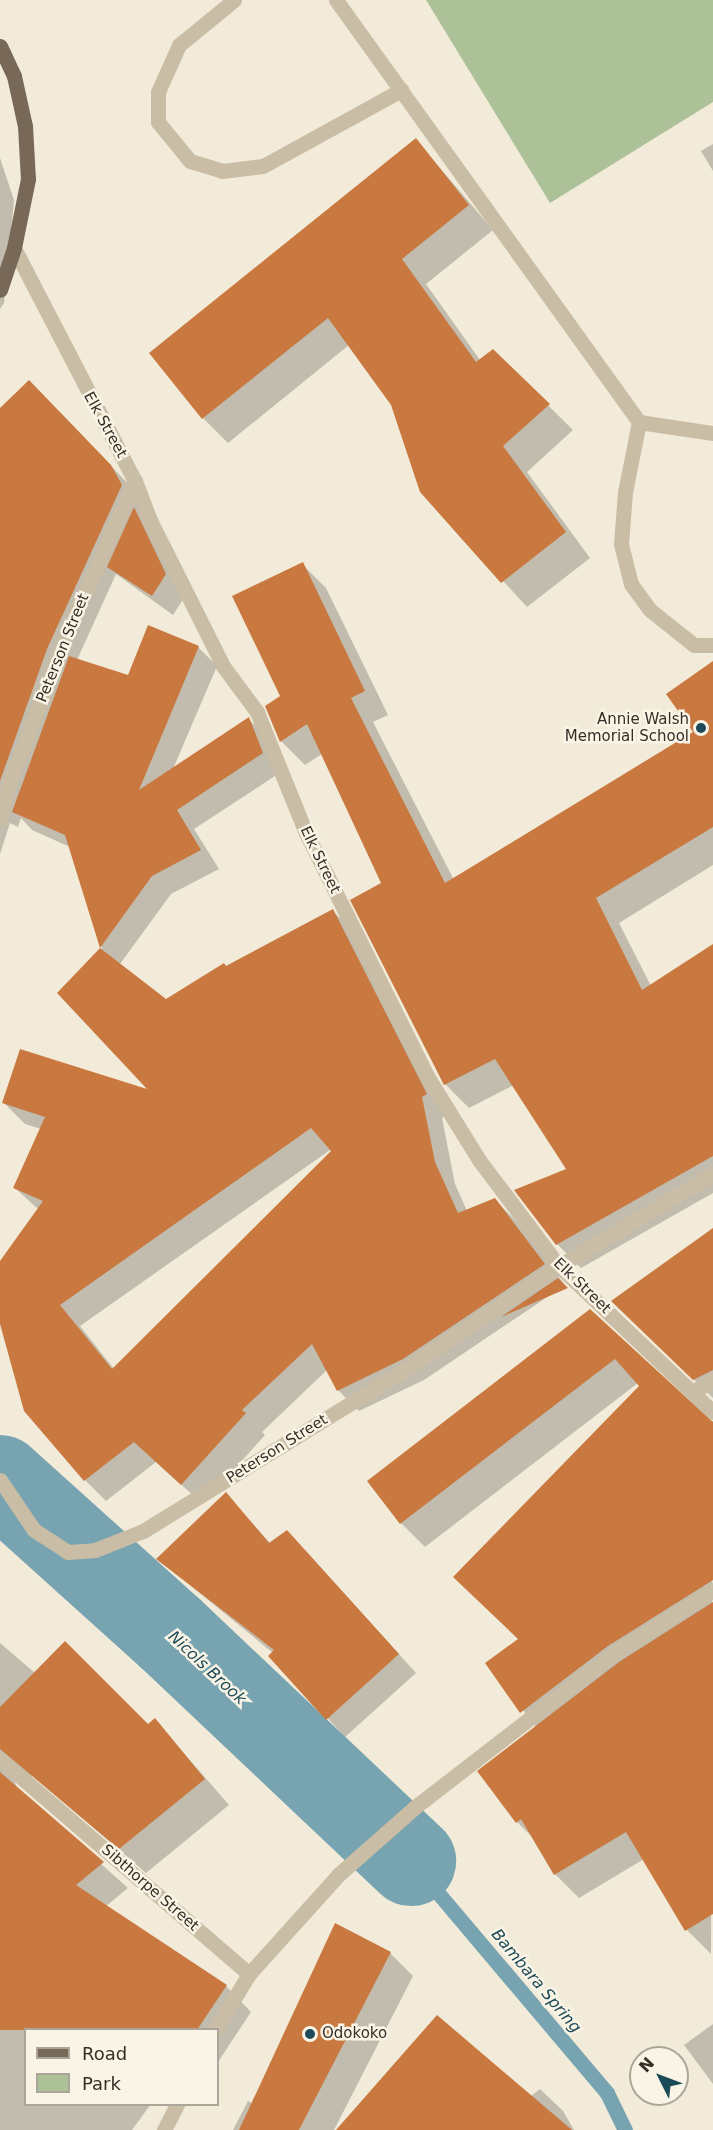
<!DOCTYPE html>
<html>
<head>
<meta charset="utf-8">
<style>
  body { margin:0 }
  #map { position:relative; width:713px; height:2130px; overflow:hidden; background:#f2ebd9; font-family:"DejaVu Sans",sans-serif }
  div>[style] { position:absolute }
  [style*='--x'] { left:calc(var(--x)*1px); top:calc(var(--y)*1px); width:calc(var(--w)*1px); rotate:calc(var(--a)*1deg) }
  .green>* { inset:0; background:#adc199 }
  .shadow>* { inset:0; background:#0003 }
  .stream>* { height:15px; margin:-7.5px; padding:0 7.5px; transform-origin:7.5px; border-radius:7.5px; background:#77a4b0 }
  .river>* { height:90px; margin:-45px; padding:0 45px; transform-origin:45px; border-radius:45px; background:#77a4b0 }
  .building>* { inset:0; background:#c97940 }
  .minor>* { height:15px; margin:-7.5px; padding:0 7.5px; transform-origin:7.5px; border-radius:7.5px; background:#cabda5 }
  .major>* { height:15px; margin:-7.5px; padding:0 7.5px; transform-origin:7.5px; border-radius:7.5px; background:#786857 }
  .dots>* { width:16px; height:16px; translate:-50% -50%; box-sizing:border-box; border:3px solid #faf4e6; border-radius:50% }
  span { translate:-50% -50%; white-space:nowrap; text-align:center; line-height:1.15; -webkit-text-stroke:5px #faf4e6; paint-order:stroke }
  .street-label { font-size:15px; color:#362e26 }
  .poi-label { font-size:15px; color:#362e26 }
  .right { translate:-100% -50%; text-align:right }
  .left { translate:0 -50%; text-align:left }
  .water-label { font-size:16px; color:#1b4a58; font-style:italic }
  .legend { position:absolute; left:24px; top:2028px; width:195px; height:78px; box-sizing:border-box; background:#faf4e6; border:2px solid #aca599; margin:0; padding:8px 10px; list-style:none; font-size:18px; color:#362e26 }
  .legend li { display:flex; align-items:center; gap:12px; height:30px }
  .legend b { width:30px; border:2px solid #aca599 }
  .north { position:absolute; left:629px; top:2046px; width:60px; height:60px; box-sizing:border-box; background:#faf4e6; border:2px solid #aca599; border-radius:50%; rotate:312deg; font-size:16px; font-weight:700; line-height:24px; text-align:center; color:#362e26 }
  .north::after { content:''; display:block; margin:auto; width:21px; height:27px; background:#1b4a58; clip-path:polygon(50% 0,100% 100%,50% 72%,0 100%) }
</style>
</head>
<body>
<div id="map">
  <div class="green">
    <i style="clip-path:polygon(426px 0,713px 0,713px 102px,550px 203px)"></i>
  </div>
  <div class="shadow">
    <i style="clip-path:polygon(416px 140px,493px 230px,426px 284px,480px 360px,493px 351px,573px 430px,527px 472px,590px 558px,527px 607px,421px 491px,392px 404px,349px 345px,228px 443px,203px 418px)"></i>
    <i style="clip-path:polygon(713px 144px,713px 171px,701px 151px)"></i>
    <i style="clip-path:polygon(0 158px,14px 200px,4px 303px,0 309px)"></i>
    <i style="clip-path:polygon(evenodd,60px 412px,135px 491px,186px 595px,173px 615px,116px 574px,77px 660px,128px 676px,198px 647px,217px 666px,173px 769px,248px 719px,267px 737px,281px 772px,194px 829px,219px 869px,171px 894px,120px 964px,166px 1001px,333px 911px,354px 932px,447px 1115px,442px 1118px,455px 1184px,467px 1211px,495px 1200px,516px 1221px,565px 1285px,424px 1380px,359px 1411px,338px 1390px,327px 1370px,262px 1432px,265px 1435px,203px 1504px,156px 1462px,106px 1501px,85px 1480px,0 1319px,0 1263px,39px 1210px,15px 1188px,41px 1129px,25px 1124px,4px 1103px,152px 1093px,59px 993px,102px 948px,70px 847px,32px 830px,21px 818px,18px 827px,10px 823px,0 854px,0 460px,60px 412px,333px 1148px,334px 1150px,114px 1369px,80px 1326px,333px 1148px)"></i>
    <i style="clip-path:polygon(302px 564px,326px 588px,388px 715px,373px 722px,454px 880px,695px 733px,713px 663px,713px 865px,619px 923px,651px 986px,713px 945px,713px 1193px,581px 1268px,557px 1244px,568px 1170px,514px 1085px,469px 1108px,445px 1084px,383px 884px,322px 754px,305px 765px,281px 741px,267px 707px,282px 697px)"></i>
    <i style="clip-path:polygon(713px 1230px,713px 1398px,637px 1325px)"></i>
    <i style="clip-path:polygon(590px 1311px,706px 1421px,713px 1421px,711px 1954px,687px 1930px,644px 1859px,579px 1898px,555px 1874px,535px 1840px,517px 1822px,536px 1727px,487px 1663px,520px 1640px,641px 1386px,638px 1383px,425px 1547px,401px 1523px)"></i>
    <i style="clip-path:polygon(226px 1494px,271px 1544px,305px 1550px,416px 1673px,345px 1737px,270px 1656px,273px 1653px,158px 1559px)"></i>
    <i style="clip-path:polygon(0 1643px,35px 1673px,148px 1726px,155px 1720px,229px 1805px,146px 1873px,33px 1776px,23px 1774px,15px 1782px,17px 1789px,128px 1888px,105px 1907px,226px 1986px,251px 2012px,218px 2062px,218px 2030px,26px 2030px,26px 2104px,151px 2104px,132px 2130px,0 2130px)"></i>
    <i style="clip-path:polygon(390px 1953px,413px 1976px,334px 2130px,233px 2130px,248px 2101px,253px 2104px)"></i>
    <i style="clip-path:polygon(713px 2024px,713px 2084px,684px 2045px)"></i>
    <i style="clip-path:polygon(540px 2089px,563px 2111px,574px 2130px,338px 2130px,530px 2097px)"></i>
  </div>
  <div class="stream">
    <i style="--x:411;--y:1861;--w:304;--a:49.8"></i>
    <i style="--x:607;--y:2093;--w:41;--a:64.1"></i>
  </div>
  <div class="river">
    <i style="--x:0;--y:1480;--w:229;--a:42"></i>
    <i style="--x:170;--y:1633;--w:332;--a:43.4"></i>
  </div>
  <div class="building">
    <i style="clip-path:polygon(416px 138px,469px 205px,402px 259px,476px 362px,493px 349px,550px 404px,503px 446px,566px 532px,501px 583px,420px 492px,391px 405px,328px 318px,202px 419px,149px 353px)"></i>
    <i style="clip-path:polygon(29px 380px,111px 465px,122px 485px,47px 649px,0 781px,0 408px)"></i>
    <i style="clip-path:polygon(134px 507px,166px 574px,152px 596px,107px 567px)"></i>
    <i style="clip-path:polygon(303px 562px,365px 691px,351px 698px,445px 883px,693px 732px,666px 694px,713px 661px,713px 827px,596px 898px,642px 990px,713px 944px,713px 1156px,556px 1245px,514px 1190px,566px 1169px,495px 1059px,444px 1085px,350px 900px,381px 883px,307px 724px,280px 742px,265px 706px,280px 696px,232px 596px)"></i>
    <i style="clip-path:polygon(148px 625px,199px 646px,139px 790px,249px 717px,263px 753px,177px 810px,201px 850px,152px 876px,100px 948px,65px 835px,12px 812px,69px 656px,128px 675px)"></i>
    <i style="clip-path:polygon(evenodd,333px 909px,427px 1094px,422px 1097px,435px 1162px,458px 1213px,495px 1198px,545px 1264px,403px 1359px,337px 1391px,312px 1344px,242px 1410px,246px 1413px,181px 1485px,134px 1442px,84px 1481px,24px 1411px,0 1324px,0 1261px,43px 1201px,13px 1188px,45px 1117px,2px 1103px,20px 1049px,147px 1089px,57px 993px,100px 948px,166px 999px,224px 963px,226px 966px,333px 909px,311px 1128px,331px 1151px,112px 1369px,60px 1305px,311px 1128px)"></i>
    <i style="clip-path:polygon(713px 1228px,713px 1370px,693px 1380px,611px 1301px)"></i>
    <i style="clip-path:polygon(558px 1278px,568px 1288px,501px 1317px)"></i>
    <i style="clip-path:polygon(590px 1309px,713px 1422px,713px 1580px,608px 1646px,520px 1713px,485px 1663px,518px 1639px,453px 1577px,639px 1386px,615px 1359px,400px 1524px,367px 1481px)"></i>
    <i style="clip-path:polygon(226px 1492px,269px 1543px,287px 1530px,399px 1654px,326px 1720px,268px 1656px,274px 1650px,156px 1559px)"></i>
    <i style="clip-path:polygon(713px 1602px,713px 1914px,685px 1931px,626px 1832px,554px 1875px,521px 1819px,516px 1823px,477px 1771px,619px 1662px)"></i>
    <i style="clip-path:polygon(65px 1641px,148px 1724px,155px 1718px,205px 1779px,119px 1849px,0 1749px,0 1707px)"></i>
    <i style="clip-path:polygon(0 1772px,104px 1862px,76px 1885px,227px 1985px,197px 2030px,0 2030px)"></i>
    <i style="clip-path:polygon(335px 1923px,391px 1952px,299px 2130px,239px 2130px)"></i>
    <i style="clip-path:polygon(437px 2015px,572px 2130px,336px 2130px)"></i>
  </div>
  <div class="minor">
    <i style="--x:234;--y:0;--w:71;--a:140.7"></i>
    <i style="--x:179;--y:45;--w:51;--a:114.1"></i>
    <i style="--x:158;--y:92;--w:30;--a:90"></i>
    <i style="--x:158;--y:122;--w:50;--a:50.6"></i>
    <i style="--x:190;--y:161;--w:34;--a:17"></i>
    <i style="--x:222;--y:171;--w:41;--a:-7"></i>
    <i style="--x:263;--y:166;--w:158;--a:-28.8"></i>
    <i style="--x:336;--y:0;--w:520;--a:54.32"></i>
    <i style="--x:639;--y:422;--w:75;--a:8.5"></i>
    <i style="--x:14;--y:248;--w:263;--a:62.6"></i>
    <i style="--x:135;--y:481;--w:42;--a:69"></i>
    <i style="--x:150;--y:520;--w:163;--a:63.4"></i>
    <i style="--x:223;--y:666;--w:57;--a:53.5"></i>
    <i style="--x:257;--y:712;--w:131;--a:68"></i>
    <i style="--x:306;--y:833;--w:271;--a:63.5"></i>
    <i style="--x:427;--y:1076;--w:99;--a:58.2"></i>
    <i style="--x:479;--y:1160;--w:133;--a:53"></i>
    <i style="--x:559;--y:1266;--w:212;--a:43.5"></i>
    <i style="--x:639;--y:422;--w:71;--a:101.3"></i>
    <i style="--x:625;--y:492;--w:52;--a:94.4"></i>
    <i style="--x:621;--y:544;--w:41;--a:76"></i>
    <i style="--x:631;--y:584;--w:32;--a:54"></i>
    <i style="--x:650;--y:610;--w:56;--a:38.5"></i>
    <i style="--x:694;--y:645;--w:19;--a:0"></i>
    <i style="--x:0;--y:819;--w:42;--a:-75"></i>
    <i style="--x:11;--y:778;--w:168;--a:-68.8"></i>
    <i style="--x:72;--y:621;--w:154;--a:-65.8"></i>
    <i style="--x:694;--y:1391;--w:22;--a:-30"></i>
    <i style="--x:0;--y:1480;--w:60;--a:55.8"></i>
    <i style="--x:34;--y:1530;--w:40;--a:32.9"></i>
    <i style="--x:68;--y:1552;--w:27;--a:-4"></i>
    <i style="--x:95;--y:1550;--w:52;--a:-21.6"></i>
    <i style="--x:143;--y:1531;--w:303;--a:-31.6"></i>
    <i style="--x:401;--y:1372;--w:190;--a:-33.9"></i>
    <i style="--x:559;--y:1266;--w:179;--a:-30.9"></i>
    <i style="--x:0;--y:1759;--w:329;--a:40.8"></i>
    <i style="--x:215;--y:2030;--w:66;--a:-58.7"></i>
    <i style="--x:249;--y:1974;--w:133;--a:-48"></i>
    <i style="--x:338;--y:1875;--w:103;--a:-41.4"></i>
    <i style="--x:415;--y:1807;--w:250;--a:-37.7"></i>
    <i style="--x:613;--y:1654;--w:119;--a:-32.6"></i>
    <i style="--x:164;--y:2130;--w:29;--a:-63"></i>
  </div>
  <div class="major">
    <i style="--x:0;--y:46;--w:33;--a:65"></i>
    <i style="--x:14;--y:76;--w:51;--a:77.6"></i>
    <i style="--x:25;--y:126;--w:53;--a:86.8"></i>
    <i style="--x:28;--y:179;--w:70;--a:101.5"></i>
    <i style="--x:14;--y:248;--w:44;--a:108.4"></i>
  </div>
  <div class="dots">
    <i style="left:701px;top:728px;background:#1b4a58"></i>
    <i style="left:310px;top:2034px;background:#1b4a58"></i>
  </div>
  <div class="street-label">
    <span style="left:105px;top:425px;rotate:61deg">Elk Street</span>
    <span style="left:63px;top:648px;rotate:-68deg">Peterson Street</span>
    <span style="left:320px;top:860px;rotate:64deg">Elk Street</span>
    <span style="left:582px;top:1286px;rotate:44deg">Elk Street</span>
    <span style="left:277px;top:1449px;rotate:-32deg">Peterson Street</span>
    <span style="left:150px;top:1888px;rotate:41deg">Sibthorpe Street</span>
  </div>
  <div class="poi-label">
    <span class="right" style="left:689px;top:728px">Annie Walsh<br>Memorial School</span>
    <span class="left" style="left:322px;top:2034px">Odokoko</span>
  </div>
  <div class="water-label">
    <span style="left:207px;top:1668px;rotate:43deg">Nicols Brook</span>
    <span style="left:536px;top:1981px;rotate:50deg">Bambara Spring</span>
  </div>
  <ul class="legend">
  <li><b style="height:8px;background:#786857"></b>Road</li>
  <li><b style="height:16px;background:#adc199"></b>Park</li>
  </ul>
  <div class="north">N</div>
</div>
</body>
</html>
